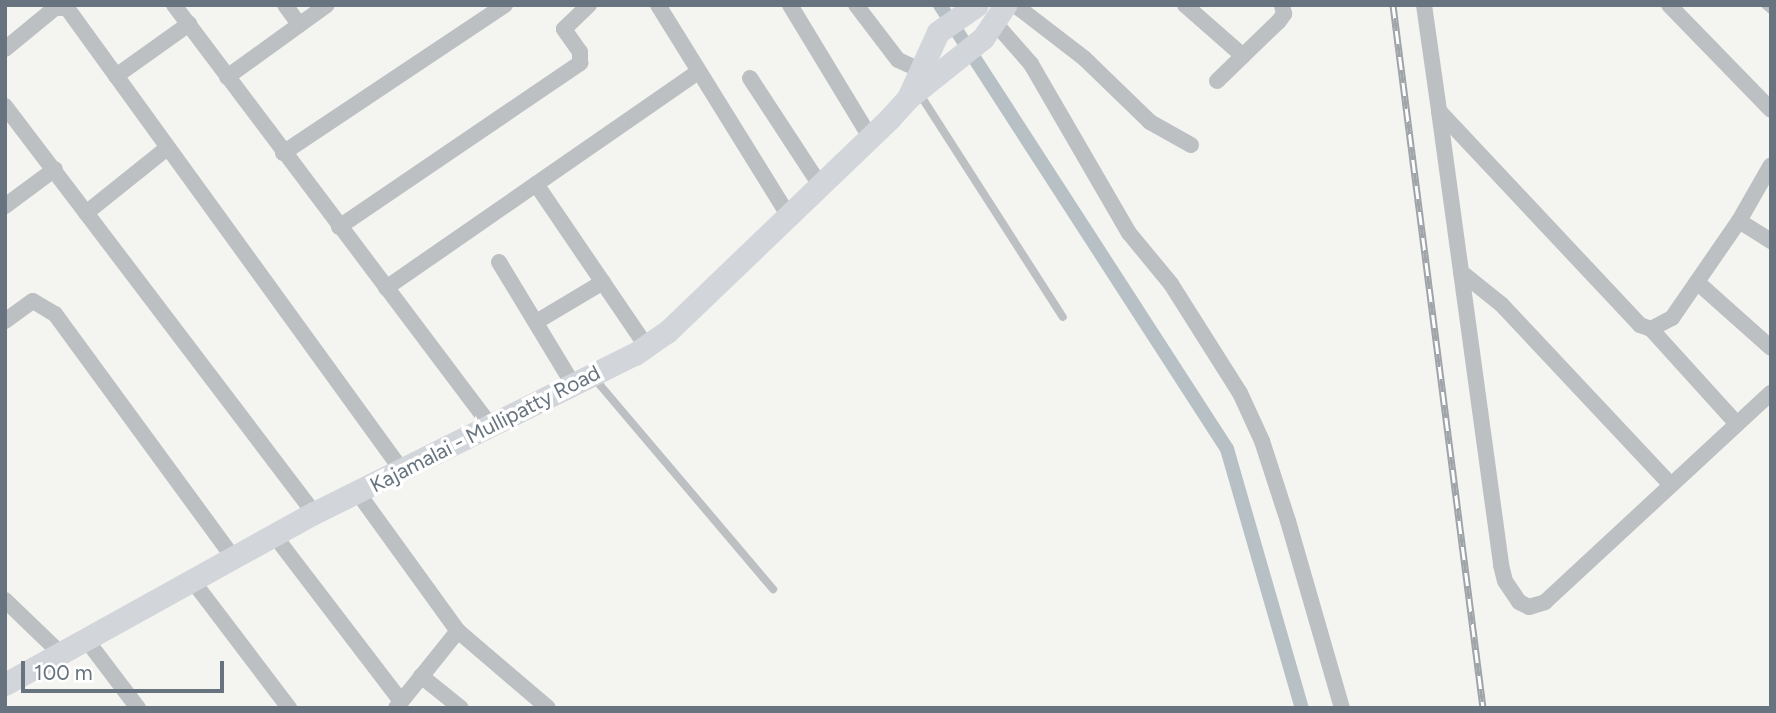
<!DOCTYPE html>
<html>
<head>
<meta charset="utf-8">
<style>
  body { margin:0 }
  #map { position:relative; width:1776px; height:713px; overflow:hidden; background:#f4f4f1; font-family:Figtree,sans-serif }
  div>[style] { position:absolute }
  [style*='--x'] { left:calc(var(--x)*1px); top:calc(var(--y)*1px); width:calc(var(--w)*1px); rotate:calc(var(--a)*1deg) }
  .canal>* { height:14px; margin:-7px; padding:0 7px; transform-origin:7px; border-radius:7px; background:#b7c0c4 }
  .lane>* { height:8px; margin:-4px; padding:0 4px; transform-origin:4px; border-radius:4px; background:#bcc0c3 }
  .street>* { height:16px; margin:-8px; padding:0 8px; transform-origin:8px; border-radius:8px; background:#bcc0c3 }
  .secondary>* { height:23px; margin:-11.5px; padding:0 11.5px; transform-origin:11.5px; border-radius:11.5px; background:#d2d5d9 }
  .rail>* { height:7px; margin-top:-3.5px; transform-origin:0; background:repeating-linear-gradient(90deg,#fff 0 13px,#9ea4a8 0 26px); box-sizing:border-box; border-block:2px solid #9ea4a8 }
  span { translate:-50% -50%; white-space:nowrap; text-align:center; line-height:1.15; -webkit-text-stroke:7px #fff; paint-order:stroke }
  .street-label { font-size:21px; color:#67747f }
  .frame { position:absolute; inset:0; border:7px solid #67747f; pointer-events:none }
  .scale { position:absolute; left:21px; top:661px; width:203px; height:32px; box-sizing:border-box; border:4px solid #67747f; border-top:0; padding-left:9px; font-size:21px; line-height:24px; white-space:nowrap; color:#67747f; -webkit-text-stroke:5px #fff; paint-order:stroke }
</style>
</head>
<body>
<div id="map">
  <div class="canal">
    <i style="--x:940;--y:5;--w:529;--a:57.12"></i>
    <i style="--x:1227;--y:449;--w:270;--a:73.9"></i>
  </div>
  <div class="lane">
    <i style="--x:1765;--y:5;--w:8;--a:40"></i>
    <i style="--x:919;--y:93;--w:266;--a:57.3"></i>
    <i style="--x:594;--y:378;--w:277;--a:49.7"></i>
  </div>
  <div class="street">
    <i style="--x:174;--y:5;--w:526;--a:53.04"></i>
    <i style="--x:285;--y:5;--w:24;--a:54"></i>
    <i style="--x:658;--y:5;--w:247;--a:58.2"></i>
    <i style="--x:790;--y:5;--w:154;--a:58.8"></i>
    <i style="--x:856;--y:5;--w:69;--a:52.6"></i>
    <i style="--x:898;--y:60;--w:22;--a:24"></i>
    <i style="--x:1015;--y:5;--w:88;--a:37.6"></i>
    <i style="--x:1085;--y:59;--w:91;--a:44.1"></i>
    <i style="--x:1150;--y:122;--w:47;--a:29.3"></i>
    <i style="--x:1185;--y:5;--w:77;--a:41.3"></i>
    <i style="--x:1424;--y:5;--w:107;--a:81.9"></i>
    <i style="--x:1439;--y:111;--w:294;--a:46.8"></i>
    <i style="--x:1640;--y:325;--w:12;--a:20"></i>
    <i style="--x:1651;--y:329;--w:24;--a:-28"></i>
    <i style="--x:1672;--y:318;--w:118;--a:-55.4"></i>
    <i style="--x:1739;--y:221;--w:64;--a:-60.3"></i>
    <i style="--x:1669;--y:5;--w:146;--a:45.8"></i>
    <i style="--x:996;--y:24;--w:53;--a:48.8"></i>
    <i style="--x:1031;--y:64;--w:195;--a:59.9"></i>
    <i style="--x:1129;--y:233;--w:66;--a:50.5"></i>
    <i style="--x:1171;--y:284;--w:129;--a:57.7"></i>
    <i style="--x:1240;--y:393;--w:53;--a:65.4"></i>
    <i style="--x:1262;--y:441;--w:84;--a:72"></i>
    <i style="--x:1288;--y:521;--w:195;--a:73.9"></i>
    <i style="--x:5;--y:49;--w:65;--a:-39.4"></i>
    <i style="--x:55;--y:8;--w:12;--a:0"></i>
    <i style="--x:67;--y:8;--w:569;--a:54.08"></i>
    <i style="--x:116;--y:76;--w:90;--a:-35.5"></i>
    <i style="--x:227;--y:77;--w:123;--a:-35.8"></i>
    <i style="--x:750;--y:78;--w:128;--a:56.8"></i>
    <i style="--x:1217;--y:81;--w:86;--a:-44.1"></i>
    <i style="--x:1279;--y:21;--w:9;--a:-54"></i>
    <i style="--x:1284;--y:14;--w:9;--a:-103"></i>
    <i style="--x:5;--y:106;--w:511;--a:52.79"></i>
    <i style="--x:1439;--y:111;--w:458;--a:82.2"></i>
    <i style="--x:1501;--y:565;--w:16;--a:76"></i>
    <i style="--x:1505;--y:581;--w:25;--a:56"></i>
    <i style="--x:1519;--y:602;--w:11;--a:27"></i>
    <i style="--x:1529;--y:607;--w:17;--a:-17"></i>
    <i style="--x:1545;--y:602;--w:308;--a:-42.8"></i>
    <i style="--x:283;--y:153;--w:267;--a:-33.7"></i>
    <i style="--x:536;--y:184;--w:196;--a:55.8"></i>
    <i style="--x:5;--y:206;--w:62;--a:-36.5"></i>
    <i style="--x:86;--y:213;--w:104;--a:-38.7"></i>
    <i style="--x:1739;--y:221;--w:38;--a:32"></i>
    <i style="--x:339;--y:227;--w:292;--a:-34.2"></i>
    <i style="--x:580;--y:63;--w:11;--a:-90"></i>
    <i style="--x:580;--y:52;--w:28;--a:-125"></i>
    <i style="--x:564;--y:29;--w:35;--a:-44"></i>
    <i style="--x:499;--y:262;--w:143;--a:58.8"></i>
    <i style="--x:1461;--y:272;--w:51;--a:38.7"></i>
    <i style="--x:1501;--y:304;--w:248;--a:46.8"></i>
    <i style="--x:1697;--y:282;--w:99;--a:41.7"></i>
    <i style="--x:386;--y:288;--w:377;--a:-34.7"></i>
    <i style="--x:5;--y:321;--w:34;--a:-36"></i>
    <i style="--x:33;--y:301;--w:26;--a:31"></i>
    <i style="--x:55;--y:314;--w:301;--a:53.8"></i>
    <i style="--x:536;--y:322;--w:78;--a:-30.8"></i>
    <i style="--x:1651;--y:329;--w:128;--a:47.8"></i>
    <i style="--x:358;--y:493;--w:170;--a:54.1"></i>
    <i style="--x:458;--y:631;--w:118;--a:40.5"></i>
    <i style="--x:274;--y:535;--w:209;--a:52.6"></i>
    <i style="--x:192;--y:580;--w:161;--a:52.8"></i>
    <i style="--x:5;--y:600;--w:75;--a:43.9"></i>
    <i style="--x:85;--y:638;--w:88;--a:52.9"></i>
    <i style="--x:421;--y:676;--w:51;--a:38.7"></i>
    <i style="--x:396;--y:708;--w:99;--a:-51.2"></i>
  </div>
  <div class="secondary">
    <i style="--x:908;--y:98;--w:96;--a:-38.7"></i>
    <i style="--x:983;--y:38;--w:40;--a:-56"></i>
    <i style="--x:5;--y:684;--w:353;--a:-29"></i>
    <i style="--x:314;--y:513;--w:358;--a:-26.4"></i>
    <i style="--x:635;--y:354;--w:39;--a:-35"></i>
    <i style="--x:667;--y:332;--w:309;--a:-43.8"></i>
    <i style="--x:890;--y:118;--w:27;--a:-48"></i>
    <i style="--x:908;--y:98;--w:72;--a:-65.6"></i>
    <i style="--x:938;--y:32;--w:47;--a:-34.7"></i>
  </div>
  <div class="rail">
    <i style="--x:1393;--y:5;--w:709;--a:82.7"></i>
  </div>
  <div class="street-label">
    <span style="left:485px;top:429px;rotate:-27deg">Kajamalai - Mullipatty Road</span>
  </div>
  <div class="frame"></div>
  <div class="scale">100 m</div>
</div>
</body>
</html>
